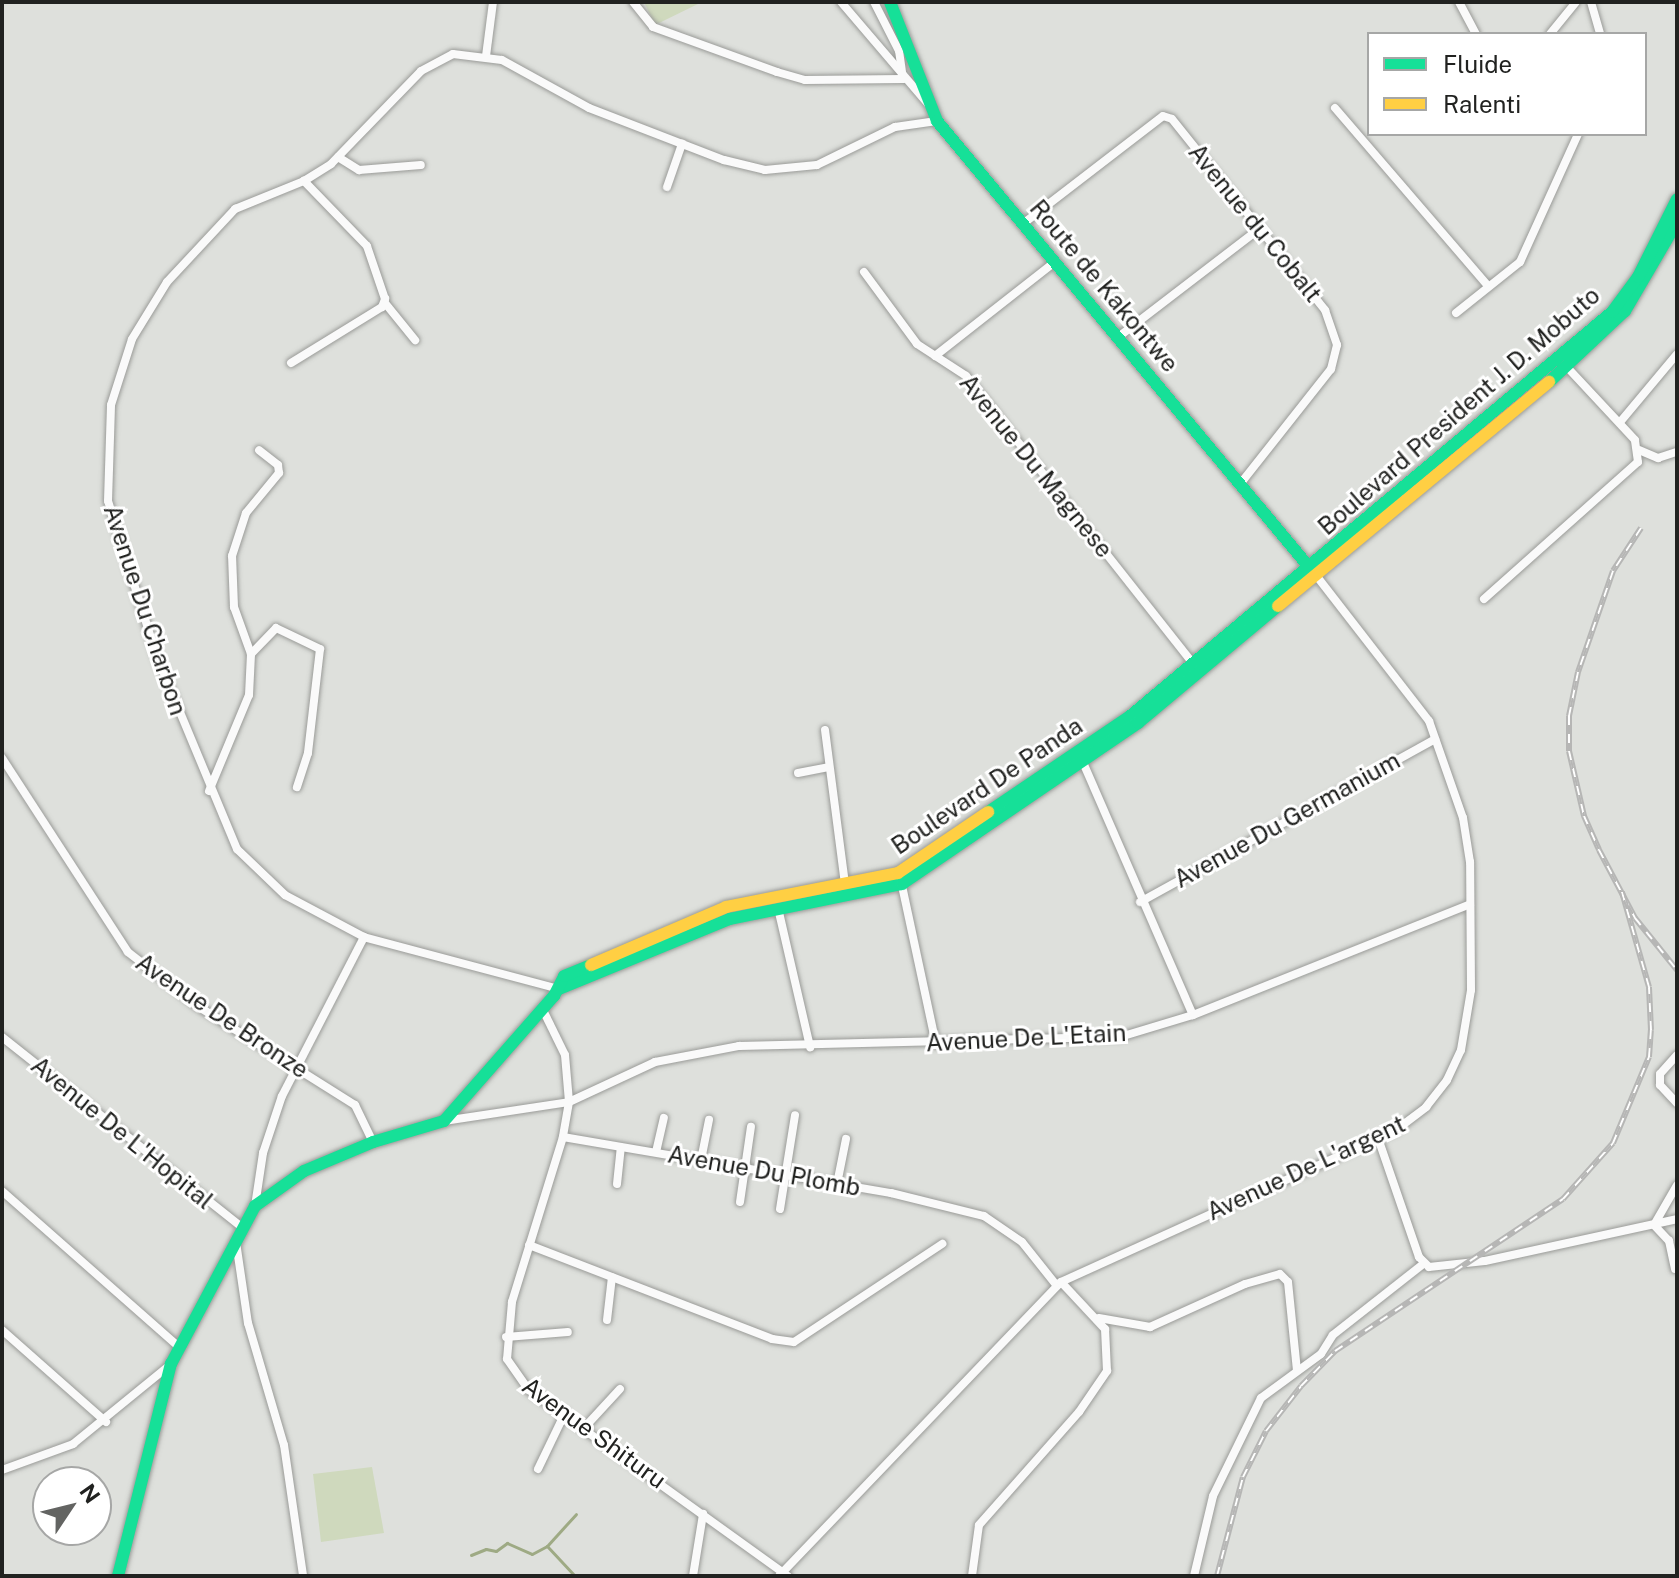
<!DOCTYPE html>
<html>
<head>
<meta charset="utf-8">
<style>
  body { margin:0 }
  #map { position:relative; width:1679px; height:1578px; overflow:hidden; background:#dee0dc; font-family:"Public Sans",sans-serif }
  div>[style] { position:absolute }
  [style*='--x'] { left:calc(var(--x)*1px); top:calc(var(--y)*1px); width:calc(var(--w)*1px); rotate:calc(var(--a)*1deg) }
  .green>* { inset:0; background:#cfd9bd }
  .stream>* { height:3px; margin:-1.5px; padding:0 1.5px; transform-origin:1.5px; border-radius:1.5px; background:#9eaa84 }
  .roads { filter:drop-shadow(0 0 2px #9a9b98) drop-shadow(0 0 2px #9a9b98) }
  .street>* { height:8px; margin:-4px; padding:0 4px; transform-origin:4px; border-radius:4px; background:#fafafa }
  .fast>* { height:12px; margin:-6px; padding:0 6px; transform-origin:6px; border-radius:6px; background:#16e098 }
  .slow>* { height:12px; margin:-6px; padding:0 6px; transform-origin:6px; border-radius:6px; background:#ffcf43 }
  .rail>* { height:6px; margin-top:-3px; transform-origin:0; background:repeating-linear-gradient(90deg,#fff 0 9px,#b6b6b5 0 18px); box-sizing:border-box; border-block:2px solid #b6b6b5 }
  span { translate:-50% -50%; white-space:nowrap; text-align:center; line-height:1.15; -webkit-text-stroke:6px #fff; paint-order:stroke }
  .street-label { font-size:24px; color:#212220 }
  .frame { position:absolute; inset:0; border:4px solid #212220; pointer-events:none }
  .legend { position:absolute; left:1367px; top:32px; width:280px; height:104px; box-sizing:border-box; background:#fff; border:2px solid #a6a7a6; margin:0; padding:10px 14px; list-style:none; font-size:24px; color:#212220 }
  .legend li { display:flex; align-items:center; gap:16px; height:40px }
  .legend b { width:40px; border:2px solid #a6a7a6 }
  .north { position:absolute; left:32px; top:1466px; width:80px; height:80px; box-sizing:border-box; background:#fff; border:2px solid #a6a7a6; border-radius:50%; rotate:55deg; font-size:22px; font-weight:700; line-height:32px; text-align:center; color:#212220 }
  .north::after { content:''; display:block; margin:auto; width:28px; height:36px; background:#636462; clip-path:polygon(50% 0,100% 100%,50% 72%,0 100%) }
</style>
</head>
<body>
<div id="map">
  <div class="green">
    <i style="clip-path:polygon(644px 2px,702px 2px,655px 25px)"></i>
    <i style="clip-path:polygon(372px 1467px,384px 1533px,321px 1542px,313px 1474px)"></i>
  </div>
  <div class="stream">
    <i style="--x:547;--y:1546;--w:43;--a:-47.8"></i>
    <i style="--x:471;--y:1555;--w:16;--a:-22"></i>
    <i style="--x:486;--y:1549;--w:10;--a:11"></i>
    <i style="--x:496;--y:1551;--w:14;--a:-36"></i>
    <i style="--x:507;--y:1543;--w:27;--a:24"></i>
    <i style="--x:532;--y:1554;--w:17;--a:-28"></i>
    <i style="--x:547;--y:1546;--w:41;--a:47"></i>
  </div>
  <div class="roads">
    <div class="street">
      <i style="--x:633;--y:2;--w:32;--a:51"></i>
      <i style="--x:653;--y:27;--w:132;--a:19.9"></i>
      <i style="--x:777;--y:72;--w:29;--a:16"></i>
      <i style="--x:805;--y:80;--w:98;--a:-0.6"></i>
      <i style="--x:903;--y:79;--w:28;--a:-98"></i>
      <i style="--x:899;--y:51;--w:55;--a:-117"></i>
      <i style="--x:841;--y:2;--w:134;--a:49.5"></i>
      <i style="--x:1459;--y:2;--w:36;--a:62"></i>
      <i style="--x:1591;--y:2;--w:33;--a:74"></i>
      <i style="--x:1550;--y:34;--w:41;--a:-50.9"></i>
      <i style="--x:486;--y:56;--w:54;--a:-82.6"></i>
      <i style="--x:1335;--y:108;--w:233;--a:49.3"></i>
      <i style="--x:338;--y:157;--w:25;--a:32"></i>
      <i style="--x:359;--y:170;--w:62;--a:-4.6"></i>
      <i style="--x:667;--y:187;--w:46;--a:-70.8"></i>
      <i style="--x:1024;--y:223;--w:175;--a:-37.6"></i>
      <i style="--x:1163;--y:116;--w:9;--a:18"></i>
      <i style="--x:1172;--y:119;--w:245;--a:51.3"></i>
      <i style="--x:1325;--y:310;--w:37;--a:71"></i>
      <i style="--x:1337;--y:345;--w:25;--a:104"></i>
      <i style="--x:1331;--y:369;--w:145;--a:128.3"></i>
      <i style="--x:864;--y:272;--w:89;--a:53.6"></i>
      <i style="--x:917;--y:344;--w:59;--a:33.1"></i>
      <i style="--x:966;--y:376;--w:368;--a:51.7"></i>
      <i style="--x:385;--y:303;--w:48;--a:51"></i>
      <i style="--x:1456;--y:313;--w:82;--a:-38.6"></i>
      <i style="--x:1520;--y:262;--w:141;--a:-65.6"></i>
      <i style="--x:1117;--y:338;--w:179;--a:-37.5"></i>
      <i style="--x:935;--y:356;--w:152;--a:-38.1"></i>
      <i style="--x:291;--y:363;--w:107;--a:-31.6"></i>
      <i style="--x:382;--y:307;--w:9;--a:-69"></i>
      <i style="--x:385;--y:299;--w:56;--a:-108.8"></i>
      <i style="--x:367;--y:246;--w:91;--a:-134.1"></i>
      <i style="--x:1621;--y:421;--w:87;--a:-50.1"></i>
      <i style="--x:1639;--y:450;--w:21;--a:23"></i>
      <i style="--x:1658;--y:458;--w:20;--a:-18"></i>
      <i style="--x:1484;--y:599;--w:206;--a:-41.7"></i>
      <i style="--x:1638;--y:462;--w:22;--a:-98"></i>
      <i style="--x:1635;--y:440;--w:100;--a:-133"></i>
      <i style="--x:251;--y:654;--w:36;--a:-46"></i>
      <i style="--x:276;--y:628;--w:49;--a:25.5"></i>
      <i style="--x:320;--y:649;--w:105;--a:96.6"></i>
      <i style="--x:308;--y:753;--w:36;--a:108"></i>
      <i style="--x:825;--y:730;--w:156;--a:82.6"></i>
      <i style="--x:2;--y:758;--w:231;--a:57"></i>
      <i style="--x:128;--y:952;--w:86;--a:37.9"></i>
      <i style="--x:196;--y:1005;--w:188;--a:32.2"></i>
      <i style="--x:355;--y:1105;--w:41;--a:64.1"></i>
      <i style="--x:1082;--y:760;--w:278;--a:66.5"></i>
      <i style="--x:798;--y:773;--w:31;--a:-11"></i>
      <i style="--x:209;--y:791;--w:104;--a:-67.4"></i>
      <i style="--x:249;--y:695;--w:41;--a:-87.2"></i>
      <i style="--x:251;--y:654;--w:50;--a:-109.9"></i>
      <i style="--x:234;--y:607;--w:51;--a:-92.2"></i>
      <i style="--x:232;--y:556;--w:45;--a:-72"></i>
      <i style="--x:246;--y:513;--w:52;--a:-50.5"></i>
      <i style="--x:279;--y:473;--w:8;--a:-97"></i>
      <i style="--x:278;--y:465;--w:24;--a:-142"></i>
      <i style="--x:901;--y:881;--w:167;--a:77.9"></i>
      <i style="--x:1140;--y:902;--w:337;--a:-28.9"></i>
      <i style="--x:778;--y:908;--w:143;--a:77"></i>
      <i style="--x:559;--y:989;--w:202;--a:-165.1"></i>
      <i style="--x:364;--y:937;--w:89;--a:-152"></i>
      <i style="--x:285;--y:895;--w:66;--a:-136.2"></i>
      <i style="--x:237;--y:849;--w:211;--a:-112.6"></i>
      <i style="--x:156;--y:654;--w:160;--a:-107.4"></i>
      <i style="--x:108;--y:501;--w:96;--a:-88.2"></i>
      <i style="--x:111;--y:405;--w:69;--a:-72.3"></i>
      <i style="--x:132;--y:339;--w:67;--a:-58.4"></i>
      <i style="--x:167;--y:282;--w:100;--a:-47"></i>
      <i style="--x:235;--y:209;--w:74;--a:-22.1"></i>
      <i style="--x:304;--y:181;--w:32;--a:-32"></i>
      <i style="--x:331;--y:164;--w:129;--a:-45.9"></i>
      <i style="--x:421;--y:71;--w:36;--a:-28"></i>
      <i style="--x:453;--y:54;--w:49;--a:7"></i>
      <i style="--x:502;--y:60;--w:99;--a:28.9"></i>
      <i style="--x:589;--y:108;--w:145;--a:21.1"></i>
      <i style="--x:724;--y:160;--w:42;--a:13.7"></i>
      <i style="--x:765;--y:170;--w:52;--a:-5.5"></i>
      <i style="--x:817;--y:165;--w:87;--a:-26"></i>
      <i style="--x:895;--y:127;--w:42;--a:-8.1"></i>
      <i style="--x:542;--y:1008;--w:52;--a:63.9"></i>
      <i style="--x:565;--y:1055;--w:47;--a:85.1"></i>
      <i style="--x:569;--y:1102;--w:36;--a:100"></i>
      <i style="--x:563;--y:1137;--w:173;--a:107.2"></i>
      <i style="--x:512;--y:1302;--w:57;--a:95"></i>
      <i style="--x:507;--y:1359;--w:38;--a:55"></i>
      <i style="--x:529;--y:1390;--w:319;--a:35.7"></i>
      <i style="--x:2;--y:1037;--w:308;--a:38.4"></i>
      <i style="--x:1677;--y:1055;--w:25;--a:132"></i>
      <i style="--x:1660;--y:1074;--w:11;--a:90"></i>
      <i style="--x:1660;--y:1085;--w:25;--a:47"></i>
      <i style="--x:444;--y:1121;--w:126;--a:-8.6"></i>
      <i style="--x:569;--y:1102;--w:95;--a:-24.9"></i>
      <i style="--x:655;--y:1062;--w:86;--a:-10.8"></i>
      <i style="--x:739;--y:1046;--w:381;--a:-1.4"></i>
      <i style="--x:1120;--y:1037;--w:76;--a:-16.8"></i>
      <i style="--x:1193;--y:1015;--w:298;--a:-21.8"></i>
      <i style="--x:563;--y:1137;--w:333;--a:9.7"></i>
      <i style="--x:891;--y:1193;--w:96;--a:13.9"></i>
      <i style="--x:984;--y:1216;--w:46;--a:34.4"></i>
      <i style="--x:1022;--y:1242;--w:56;--a:51.5"></i>
      <i style="--x:1378;--y:1138;--w:126;--a:71"></i>
      <i style="--x:1419;--y:1257;--w:14;--a:45"></i>
      <i style="--x:1429;--y:1267;--w:56;--a:-6.1"></i>
      <i style="--x:1485;--y:1261;--w:197;--a:-12.3"></i>
      <i style="--x:656;--y:1152;--w:35;--a:-77"></i>
      <i style="--x:701;--y:1160;--w:41;--a:-78.7"></i>
      <i style="--x:617;--y:1184;--w:37;--a:-84"></i>
      <i style="--x:837;--y:1184;--w:46;--a:-78.7"></i>
      <i style="--x:2;--y:1191;--w:236;--a:41.4"></i>
      <i style="--x:740;--y:1202;--w:76;--a:-81.7"></i>
      <i style="--x:255;--y:1206;--w:54;--a:-81.4"></i>
      <i style="--x:263;--y:1153;--w:60;--a:-71.6"></i>
      <i style="--x:282;--y:1096;--w:179;--a:-62.7"></i>
      <i style="--x:780;--y:1209;--w:95;--a:-80.9"></i>
      <i style="--x:236;--y:1242;--w:82;--a:81.6"></i>
      <i style="--x:248;--y:1323;--w:127;--a:73.6"></i>
      <i style="--x:284;--y:1445;--w:132;--a:81.7"></i>
      <i style="--x:529;--y:1245;--w:261;--a:21.1"></i>
      <i style="--x:772;--y:1339;--w:22;--a:8"></i>
      <i style="--x:794;--y:1342;--w:178;--a:-33.5"></i>
      <i style="--x:1675;--y:1269;--w:29;--a:-102"></i>
      <i style="--x:1669;--y:1241;--w:22;--a:-133"></i>
      <i style="--x:1654;--y:1225;--w:46;--a:-60.1"></i>
      <i style="--x:1099;--y:1318;--w:52;--a:10"></i>
      <i style="--x:1150;--y:1327;--w:104;--a:-24.4"></i>
      <i style="--x:1245;--y:1284;--w:36;--a:-16"></i>
      <i style="--x:1280;--y:1274;--w:11;--a:45"></i>
      <i style="--x:1288;--y:1282;--w:89;--a:84.2"></i>
      <i style="--x:607;--y:1320;--w:43;--a:-83.4"></i>
      <i style="--x:2;--y:1330;--w:139;--a:41.5"></i>
      <i style="--x:506;--y:1337;--w:62;--a:-4.6"></i>
      <i style="--x:584;--y:1428;--w:53;--a:-47.3"></i>
      <i style="--x:538;--y:1469;--w:62;--a:-64.3"></i>
      <i style="--x:2;--y:1470;--w:76;--a:-20.1"></i>
      <i style="--x:73;--y:1444;--w:127;--a:-39.2"></i>
      <i style="--x:693;--y:1576;--w:63;--a:-80.8"></i>
      <i style="--x:779;--y:1576;--w:407;--a:-46.2"></i>
      <i style="--x:1061;--y:1282;--w:368;--a:-24.4"></i>
      <i style="--x:1396;--y:1130;--w:38;--a:-37"></i>
      <i style="--x:1426;--y:1107;--w:34;--a:-52"></i>
      <i style="--x:1447;--y:1080;--w:33;--a:-65"></i>
      <i style="--x:1461;--y:1050;--w:61;--a:-80.5"></i>
      <i style="--x:1471;--y:990;--w:128;--a:-90.4"></i>
      <i style="--x:1470;--y:862;--w:45;--a:-99"></i>
      <i style="--x:1463;--y:818;--w:103;--a:-109.3"></i>
      <i style="--x:1429;--y:721;--w:181;--a:-127.8"></i>
      <i style="--x:972;--y:1576;--w:51;--a:-82.2"></i>
      <i style="--x:979;--y:1525;--w:151;--a:-48.5"></i>
      <i style="--x:1079;--y:1412;--w:50;--a:-55.7"></i>
      <i style="--x:1107;--y:1371;--w:42;--a:-92.7"></i>
      <i style="--x:1105;--y:1329;--w:64;--a:-133.1"></i>
      <i style="--x:1194;--y:1576;--w:82;--a:-76.6"></i>
      <i style="--x:1213;--y:1496;--w:109;--a:-63.9"></i>
      <i style="--x:1261;--y:1398;--w:74;--a:-36.3"></i>
      <i style="--x:1321;--y:1354;--w:22;--a:-58"></i>
      <i style="--x:1333;--y:1335;--w:113;--a:-38.2"></i>
    </div>
    <div class="fast">
      <i style="--x:890;--y:2;--w:128;--a:68.4"></i>
      <i style="--x:937;--y:121;--w:589;--a:50.17"></i>
      <i style="--x:1549;--y:382;--w:104;--a:-43.1"></i>
      <i style="--x:1625;--y:311;--w:103;--a:-59.7"></i>
      <i style="--x:988;--y:812;--w:170;--a:-34"></i>
      <i style="--x:1129;--y:717;--w:630;--a:-39.98"></i>
      <i style="--x:1612;--y:312;--w:44;--a:-53.4"></i>
      <i style="--x:1638;--y:277;--w:87;--a:-63.4"></i>
      <i style="--x:559;--y:989;--w:185;--a:-22.3"></i>
      <i style="--x:730;--y:919;--w:176;--a:-11.5"></i>
      <i style="--x:902;--y:884;--w:286;--a:-34.3"></i>
      <i style="--x:1138;--y:723;--w:182;--a:-39.9"></i>
      <i style="--x:118;--y:1576;--w:219;--a:-76"></i>
      <i style="--x:171;--y:1364;--w:179;--a:-62"></i>
      <i style="--x:255;--y:1206;--w:60;--a:-35.5"></i>
      <i style="--x:304;--y:1171;--w:75;--a:-22.8"></i>
      <i style="--x:373;--y:1142;--w:74;--a:-16.5"></i>
      <i style="--x:444;--y:1121;--w:167;--a:-48.7"></i>
      <i style="--x:554;--y:996;--w:22;--a:-63"></i>
      <i style="--x:564;--y:976;--w:29;--a:-22"></i>
    </div>
    <div class="slow">
      <i style="--x:1278;--y:606;--w:352;--a:-39.6"></i>
      <i style="--x:591;--y:965;--w:147;--a:-23.2"></i>
      <i style="--x:726;--y:907;--w:175;--a:-11.2"></i>
      <i style="--x:898;--y:873;--w:109;--a:-34.1"></i>
    </div>
  </div>
  <div class="rail">
    <i style="--x:1641;--y:528;--w:51;--a:123.1"></i>
    <i style="--x:1613;--y:571;--w:107;--a:109.1"></i>
    <i style="--x:1578;--y:672;--w:45;--a:101.6"></i>
    <i style="--x:1569;--y:716;--w:35;--a:90"></i>
    <i style="--x:1569;--y:751;--w:67;--a:77"></i>
    <i style="--x:1584;--y:816;--w:37;--a:66"></i>
    <i style="--x:1599;--y:850;--w:77;--a:62.1"></i>
    <i style="--x:1635;--y:918;--w:67;--a:51.1"></i>
    <i style="--x:1217;--y:1576;--w:102;--a:-75.3"></i>
    <i style="--x:1243;--y:1477;--w:51;--a:-63.4"></i>
    <i style="--x:1266;--y:1431;--w:57;--a:-52.1"></i>
    <i style="--x:1301;--y:1386;--w:49;--a:-45.8"></i>
    <i style="--x:1335;--y:1351;--w:274;--a:-33.7"></i>
    <i style="--x:1563;--y:1199;--w:75;--a:-48.2"></i>
    <i style="--x:1613;--y:1143;--w:93;--a:-67.3"></i>
    <i style="--x:1649;--y:1057;--w:27;--a:-86"></i>
    <i style="--x:1651;--y:1030;--w:43;--a:-92.7"></i>
    <i style="--x:1649;--y:987;--w:99;--a:-105.9"></i>
  </div>
  <div class="street-label">
    <span style="left:1255px;top:223px;rotate:51deg">Avenue du Cobalt</span>
    <span style="left:1104px;top:286px;rotate:50deg">Route de Kakontwe</span>
    <span style="left:1459px;top:411px;rotate:-41deg">Boulevard President J. D. Mobuto</span>
    <span style="left:1036px;top:466px;rotate:51deg">Avenue Du Magnese</span>
    <span style="left:145px;top:610px;rotate:72deg">Avenue Du Charbon</span>
    <span style="left:987px;top:786px;rotate:-34deg">Boulevard De Panda</span>
    <span style="left:1287px;top:820px;rotate:-29deg">Avenue Du Germanium</span>
    <span style="left:222px;top:1016px;rotate:34deg">Avenue De Bronze</span>
    <span style="left:1026px;top:1038px;rotate:-3deg">Avenue De L'Etain</span>
    <span style="left:122px;top:1133px;rotate:39deg">Avenue De L'Hopital</span>
    <span style="left:1306px;top:1168px;rotate:-25deg">Avenue De L'argent</span>
    <span style="left:764px;top:1171px;rotate:10deg">Avenue Du Plomb</span>
    <span style="left:594px;top:1433px;rotate:36deg">Avenue Shituru</span>
  </div>
  <div class="frame"></div>
  <ul class="legend">
  <li><b style="height:10px;background:#16e098"></b>Fluide</li>
  <li><b style="height:10px;background:#ffcf43"></b>Ralenti</li>
  </ul>
  <div class="north">N</div>
</div>
</body>
</html>
